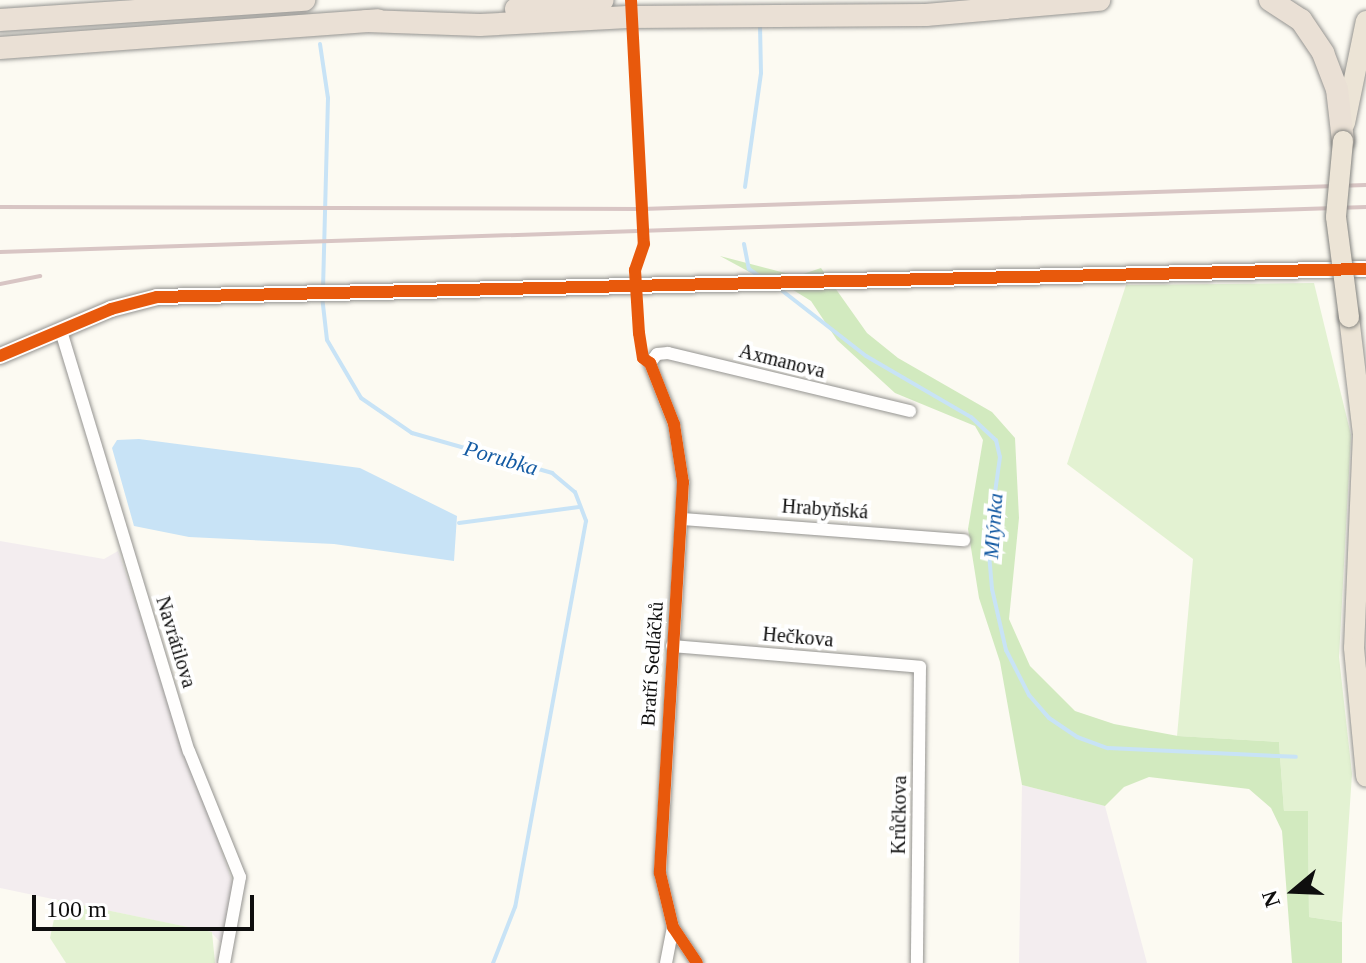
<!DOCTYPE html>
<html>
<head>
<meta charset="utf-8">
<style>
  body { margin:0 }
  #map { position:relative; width:1366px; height:963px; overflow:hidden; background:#fcfaf2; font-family:Georgia,serif }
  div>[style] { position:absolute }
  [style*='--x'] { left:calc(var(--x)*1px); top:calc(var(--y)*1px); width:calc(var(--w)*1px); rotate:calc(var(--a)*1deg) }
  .industrial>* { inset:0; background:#f3edef }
  .green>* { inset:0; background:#e3f2d2 }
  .forest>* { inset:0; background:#d2eabf }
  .water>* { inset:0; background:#c8e3f6 }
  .stream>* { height:4px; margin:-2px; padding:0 2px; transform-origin:2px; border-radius:2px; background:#c8e3f6 }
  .roads { filter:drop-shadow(0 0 2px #959491) drop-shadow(0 0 2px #959491) }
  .minor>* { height:12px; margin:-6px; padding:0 6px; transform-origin:6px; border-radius:6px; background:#fffefd }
  .tertiary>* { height:16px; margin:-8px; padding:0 8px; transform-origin:8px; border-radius:8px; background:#fffefd }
  .trunk>* { height:20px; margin:-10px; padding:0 10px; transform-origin:10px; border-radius:10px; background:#ece4d6 }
  .motorway>* { height:22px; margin:-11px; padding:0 11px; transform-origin:11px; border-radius:11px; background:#eae0d5 }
  .rail>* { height:4px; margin:-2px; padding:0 2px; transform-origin:2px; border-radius:2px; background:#d8c5c4 }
  .bridges { filter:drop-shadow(0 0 2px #82827e) drop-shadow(0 0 2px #82827e) }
  .trunk-bridge>* { height:20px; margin:-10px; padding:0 10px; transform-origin:10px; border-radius:10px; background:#ece4d6 }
  .cycleway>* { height:12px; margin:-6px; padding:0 6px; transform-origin:6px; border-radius:6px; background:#e8590c }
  span { translate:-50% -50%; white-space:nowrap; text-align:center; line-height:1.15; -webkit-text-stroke:8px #fff; paint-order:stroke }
  .street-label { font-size:20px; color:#0e0e0e }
  .water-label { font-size:22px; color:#135aa3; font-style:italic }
  .north { position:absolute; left:1254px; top:851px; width:80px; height:80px; -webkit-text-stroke:6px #fff; paint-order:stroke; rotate:251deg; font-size:22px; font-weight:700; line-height:32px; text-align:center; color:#0e0e0e }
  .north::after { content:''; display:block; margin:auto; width:28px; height:36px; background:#0e0e0e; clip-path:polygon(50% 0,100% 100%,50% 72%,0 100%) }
  .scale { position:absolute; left:32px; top:895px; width:222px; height:36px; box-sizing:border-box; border:4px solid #0e0e0e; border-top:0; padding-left:10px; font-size:24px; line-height:28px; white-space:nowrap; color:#0e0e0e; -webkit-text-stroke:6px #fff; paint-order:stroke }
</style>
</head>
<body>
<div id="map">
  <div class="industrial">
    <i style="clip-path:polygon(0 541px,104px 559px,118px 551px,233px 884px,222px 944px,211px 932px,0 888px)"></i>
    <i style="clip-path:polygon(1022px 785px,1105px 806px,1147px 963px,1019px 963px)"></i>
  </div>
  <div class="green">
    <i style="clip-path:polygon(1314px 283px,1351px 435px,1339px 657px,1352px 774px,1342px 922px,1309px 917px,1308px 811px,1284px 811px,1279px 742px,1177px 736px,1193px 559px,1067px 464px,1126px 285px)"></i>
    <i style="clip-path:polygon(58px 900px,212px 932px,215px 963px,66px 963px,50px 938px)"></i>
  </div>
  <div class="forest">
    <i style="clip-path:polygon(720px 256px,797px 276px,821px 268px,867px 333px,898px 358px,992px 412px,1015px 438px,1019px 518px,1009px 619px,1030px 666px,1075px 711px,1114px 724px,1178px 736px,1279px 742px,1284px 811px,1308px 811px,1309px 917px,1342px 922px,1342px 963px,1292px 963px,1282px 831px,1271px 808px,1249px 789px,1149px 777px,1124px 787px,1105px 806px,1022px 785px,1000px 662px,979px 598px,968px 529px,983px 440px,975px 426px,895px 393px,837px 340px,811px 301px,777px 280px,755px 275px)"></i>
  </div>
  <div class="water">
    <i style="clip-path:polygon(139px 439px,360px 468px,457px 516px,454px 561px,334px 544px,189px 537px,134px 526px,112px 448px,117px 440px)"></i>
  </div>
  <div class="stream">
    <i style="--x:320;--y:44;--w:55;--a:81.6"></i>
    <i style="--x:328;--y:98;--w:190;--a:91.5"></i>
    <i style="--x:745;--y:187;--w:115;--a:-82"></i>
    <i style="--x:761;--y:73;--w:46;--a:-91.2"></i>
    <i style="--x:744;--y:244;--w:25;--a:79"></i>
    <i style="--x:749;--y:269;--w:16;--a:35"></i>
    <i style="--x:780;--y:289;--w:109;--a:37.9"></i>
    <i style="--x:866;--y:356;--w:121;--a:30.2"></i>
    <i style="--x:971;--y:417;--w:34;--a:43"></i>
    <i style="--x:996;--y:440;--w:17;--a:77"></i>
    <i style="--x:1000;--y:457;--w:86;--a:98"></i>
    <i style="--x:988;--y:542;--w:47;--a:85.1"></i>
    <i style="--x:992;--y:589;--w:63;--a:77.1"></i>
    <i style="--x:1006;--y:650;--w:51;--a:62.9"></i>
    <i style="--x:1029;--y:695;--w:30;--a:49"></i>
    <i style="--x:1049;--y:718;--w:34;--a:34"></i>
    <i style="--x:1077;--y:737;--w:33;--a:20"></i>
    <i style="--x:1108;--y:748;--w:188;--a:2.7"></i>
    <i style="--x:322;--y:296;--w:44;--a:83.5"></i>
    <i style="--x:327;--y:340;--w:67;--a:59.6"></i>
    <i style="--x:361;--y:398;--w:62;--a:34.5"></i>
    <i style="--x:412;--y:433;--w:146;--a:15.9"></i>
    <i style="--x:552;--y:473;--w:30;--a:40"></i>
    <i style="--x:575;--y:492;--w:31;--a:69"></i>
    <i style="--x:586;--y:521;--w:392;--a:100.4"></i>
    <i style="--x:515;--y:907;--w:60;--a:111.4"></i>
    <i style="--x:459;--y:523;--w:121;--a:-7.6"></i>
  </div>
  <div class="roads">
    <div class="minor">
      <i style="--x:61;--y:331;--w:439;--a:73.1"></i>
      <i style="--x:189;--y:751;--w:136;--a:68"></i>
      <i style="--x:240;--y:877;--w:87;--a:100.5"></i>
      <i style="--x:682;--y:519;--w:283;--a:4.3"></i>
      <i style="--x:672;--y:646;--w:249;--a:4.8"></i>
      <i style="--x:920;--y:667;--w:296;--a:90.6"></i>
      <i style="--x:666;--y:963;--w:37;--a:-79"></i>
      <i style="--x:697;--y:963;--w:43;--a:-123.7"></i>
      <i style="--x:673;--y:927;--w:56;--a:-103.5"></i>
      <i style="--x:660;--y:873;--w:392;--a:-86.6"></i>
      <i style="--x:683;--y:482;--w:59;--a:-98.8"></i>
      <i style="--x:674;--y:424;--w:66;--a:-111.5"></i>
      <i style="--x:650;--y:363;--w:11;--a:-52"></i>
      <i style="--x:657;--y:354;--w:11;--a:-5"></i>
      <i style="--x:668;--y:353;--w:249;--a:13.5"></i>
    </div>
    <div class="tertiary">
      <i style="--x:0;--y:356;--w:121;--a:-22.9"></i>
      <i style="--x:111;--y:309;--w:48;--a:-14.6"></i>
      <i style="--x:157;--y:297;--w:1209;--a:-1.33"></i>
    </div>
    <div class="trunk">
      <i style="--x:1345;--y:123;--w:104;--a:-78.4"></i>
      <i style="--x:1349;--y:317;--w:118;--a:83.2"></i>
      <i style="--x:1363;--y:434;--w:214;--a:92.4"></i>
      <i style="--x:1354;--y:648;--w:129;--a:84.6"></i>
    </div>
    <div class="motorway">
      <i style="--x:1270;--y:0;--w:37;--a:33"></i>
      <i style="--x:1301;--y:20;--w:40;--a:56"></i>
      <i style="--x:1323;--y:53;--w:39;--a:69"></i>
      <i style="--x:1337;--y:89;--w:52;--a:83.4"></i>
      <i style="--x:516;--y:9;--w:87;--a:-5.9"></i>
      <i style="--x:0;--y:20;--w:305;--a:-3.8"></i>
      <i style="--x:366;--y:21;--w:114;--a:2"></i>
      <i style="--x:480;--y:25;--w:148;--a:-3.1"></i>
      <i style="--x:628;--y:17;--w:298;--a:-0.4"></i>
      <i style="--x:926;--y:15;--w:174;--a:-5"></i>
      <i style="--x:0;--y:48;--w:379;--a:-4.2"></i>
    </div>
  </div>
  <div class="rail">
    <i style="--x:0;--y:207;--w:642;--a:0.18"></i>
    <i style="--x:642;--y:209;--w:724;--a:-1.9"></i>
    <i style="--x:0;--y:252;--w:1367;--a:-1.89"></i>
    <i style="--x:0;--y:284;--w:41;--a:-11.3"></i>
  </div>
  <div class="bridges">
    <div class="trunk-bridge">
      <i style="--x:1343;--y:141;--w:76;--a:95.3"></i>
      <i style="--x:1336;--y:217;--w:101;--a:82.6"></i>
    </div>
  </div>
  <div class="cycleway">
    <i style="--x:631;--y:0;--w:244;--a:87"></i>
    <i style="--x:644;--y:244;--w:28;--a:109"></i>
    <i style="--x:635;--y:270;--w:63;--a:86.4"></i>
    <i style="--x:639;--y:333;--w:25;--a:81"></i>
    <i style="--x:643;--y:358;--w:9;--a:36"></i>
    <i style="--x:650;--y:363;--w:66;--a:68.5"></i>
    <i style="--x:674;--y:424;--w:59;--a:81.2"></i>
    <i style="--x:683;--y:482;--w:392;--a:93.4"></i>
    <i style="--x:660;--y:873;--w:56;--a:76.5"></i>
    <i style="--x:673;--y:927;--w:43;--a:56.3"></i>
    <i style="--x:0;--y:356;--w:121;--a:-22.9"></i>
    <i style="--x:111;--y:309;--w:48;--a:-14.6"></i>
    <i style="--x:157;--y:297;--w:1209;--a:-1.33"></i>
  </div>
  <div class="street-label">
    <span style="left:782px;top:361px;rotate:14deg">Axmanova</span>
    <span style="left:825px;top:509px;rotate:4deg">Hrabyňská</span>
    <span style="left:798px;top:637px;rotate:5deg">Hečkova</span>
    <span style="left:176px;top:642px;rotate:73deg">Navrátilova</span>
    <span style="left:652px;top:664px;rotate:-86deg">Bratří Sedláčků</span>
    <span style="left:899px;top:815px;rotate:-89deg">Krůčkova</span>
  </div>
  <div class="water-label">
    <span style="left:501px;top:458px;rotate:16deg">Porubka</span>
    <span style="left:993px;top:526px;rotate:-86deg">Mlýnka</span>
  </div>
  <div class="north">N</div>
  <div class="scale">100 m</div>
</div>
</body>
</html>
